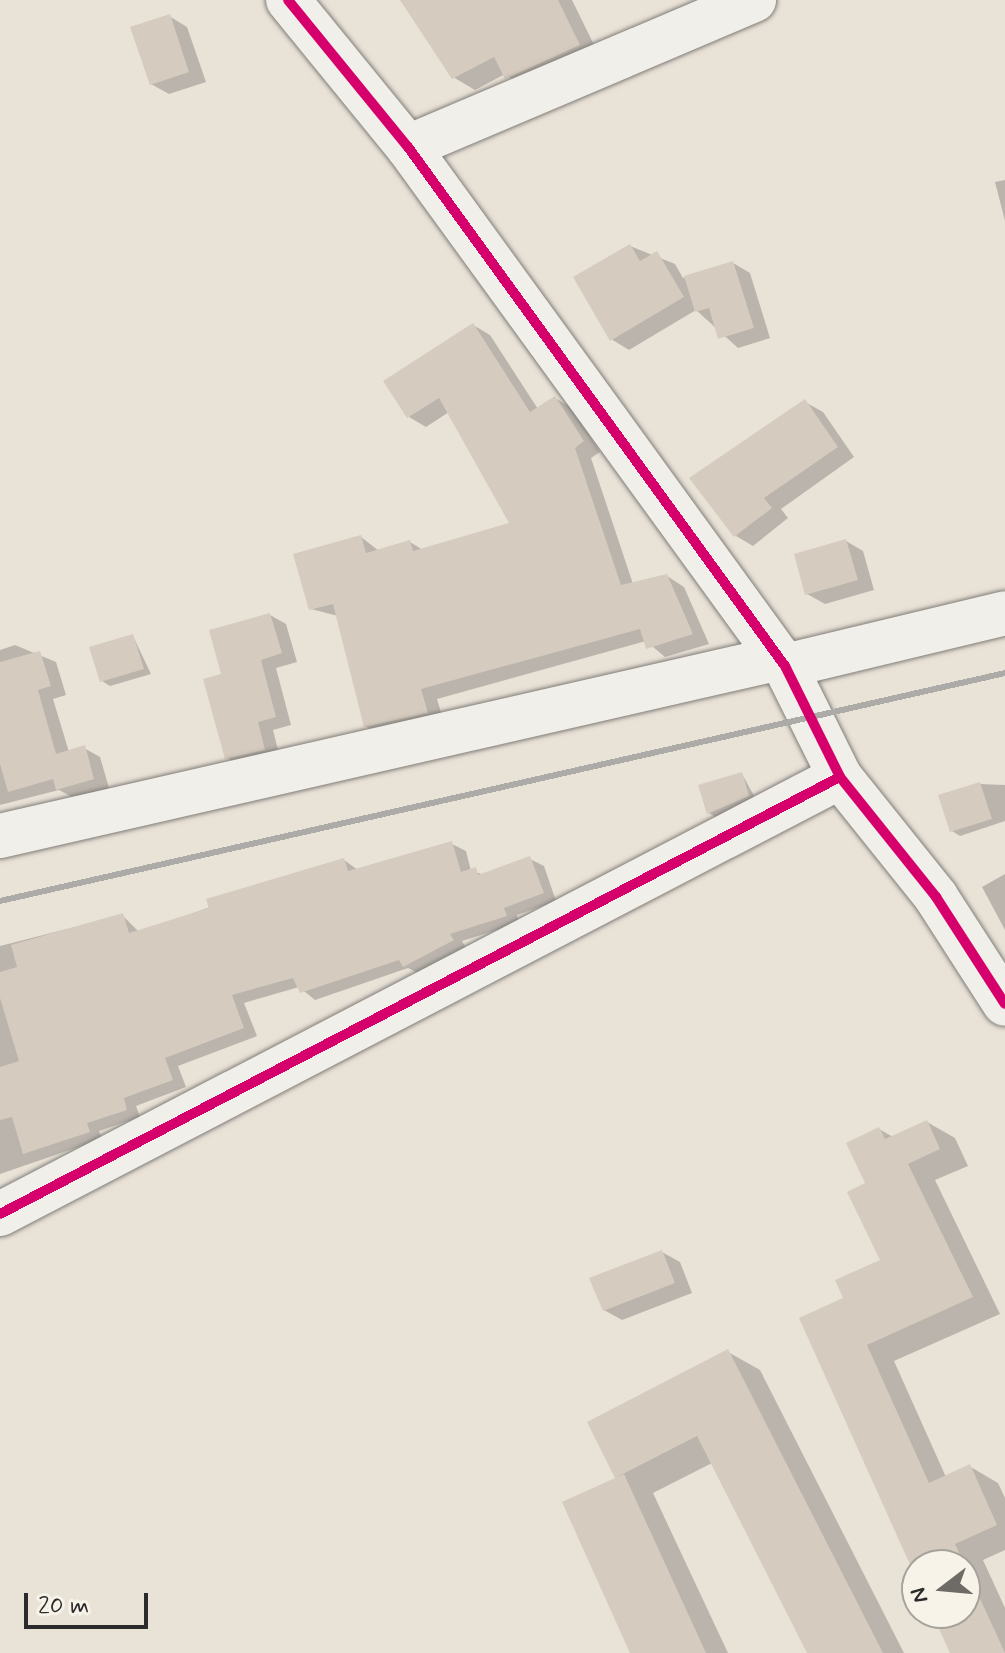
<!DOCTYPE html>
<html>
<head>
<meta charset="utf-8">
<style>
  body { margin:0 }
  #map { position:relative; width:1005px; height:1653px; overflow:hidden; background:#e9e2d7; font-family:Mynerve,sans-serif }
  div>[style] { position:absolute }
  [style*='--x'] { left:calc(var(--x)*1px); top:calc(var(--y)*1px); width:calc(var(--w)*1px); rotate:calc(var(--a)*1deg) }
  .shadow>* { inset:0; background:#0003 }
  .building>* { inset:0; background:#d5cbbe }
  .roads { filter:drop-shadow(0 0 2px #807d78) drop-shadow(0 0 2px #807d78) }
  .minor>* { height:44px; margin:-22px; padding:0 22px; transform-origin:22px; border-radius:22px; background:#f1efea }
  .rail>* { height:6px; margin:-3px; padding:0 3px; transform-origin:3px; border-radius:3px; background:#adaba7 }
  .cycleway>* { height:10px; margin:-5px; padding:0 5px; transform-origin:5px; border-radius:5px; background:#d6006c }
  span { translate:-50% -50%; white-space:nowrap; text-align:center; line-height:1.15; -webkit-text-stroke:6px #f7f3e8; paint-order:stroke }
  .north { position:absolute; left:901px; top:1549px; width:80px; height:80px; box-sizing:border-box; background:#f7f3e8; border:2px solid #a5a39c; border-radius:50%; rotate:254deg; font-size:22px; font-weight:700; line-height:32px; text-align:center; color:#2b2b2b }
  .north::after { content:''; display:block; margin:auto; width:28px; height:36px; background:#6e6b67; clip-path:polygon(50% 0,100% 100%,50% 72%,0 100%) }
  .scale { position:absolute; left:24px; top:1593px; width:124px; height:36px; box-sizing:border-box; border:4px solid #2b2b2b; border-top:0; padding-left:10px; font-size:24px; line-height:28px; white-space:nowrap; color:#2b2b2b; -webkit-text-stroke:6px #f7f3e8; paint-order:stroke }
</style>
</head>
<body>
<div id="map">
  <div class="shadow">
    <i style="clip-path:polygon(402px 0,572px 0,600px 57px,528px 90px,505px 74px,475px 90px,453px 77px)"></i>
    <i style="clip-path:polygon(169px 16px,187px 27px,206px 82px,169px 94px,151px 84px)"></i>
    <i style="clip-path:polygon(1005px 180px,1005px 221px,995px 182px)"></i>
    <i style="clip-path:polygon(630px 246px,675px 264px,683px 278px,733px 263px,750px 273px,770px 338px,738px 348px,696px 310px,629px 350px,611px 339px)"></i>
    <i style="clip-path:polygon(473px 325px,490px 335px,538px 409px,555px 398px,572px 408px,600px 452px,591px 458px,633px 584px,667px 576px,684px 587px,709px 644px,665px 657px,646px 641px,437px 699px,444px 722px,383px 736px,365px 726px,338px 616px,311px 609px,361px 537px,379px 551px,410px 542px,423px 550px,512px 524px,449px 412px,426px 427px,409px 417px)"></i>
    <i style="clip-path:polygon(805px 402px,823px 412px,854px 457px,781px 509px,788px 518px,753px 546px,736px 536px)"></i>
    <i style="clip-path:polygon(846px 541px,863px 551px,874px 590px,825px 604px,807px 594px)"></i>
    <i style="clip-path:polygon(270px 615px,286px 624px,297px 662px,276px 668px,291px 725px,273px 730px,280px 758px,243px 767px,227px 758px,224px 675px)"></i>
    <i style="clip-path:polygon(133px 636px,151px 674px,110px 686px,102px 681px)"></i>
    <i style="clip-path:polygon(15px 645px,56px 662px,66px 695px,53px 699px,69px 752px,84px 748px,100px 757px,109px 788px,74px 798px,59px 790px,0 805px,0 650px)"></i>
    <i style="clip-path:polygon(742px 774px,757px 801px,717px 818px,709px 813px)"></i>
    <i style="clip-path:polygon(980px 784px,1005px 785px,1005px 821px,960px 836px,952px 831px)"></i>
    <i style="clip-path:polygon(452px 844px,466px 851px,471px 871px,485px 875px,530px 859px,544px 866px,556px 901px,517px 915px,519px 923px,462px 941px,466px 948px,418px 973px,408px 968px,315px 1000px,299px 987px,244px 1003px,257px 1036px,178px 1066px,186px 1087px,136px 1106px,140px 1117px,99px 1131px,102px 1139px,0 1174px,0 946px,122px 915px,139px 932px,344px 860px,358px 870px)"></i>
    <i style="clip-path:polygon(1005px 874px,1005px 930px,982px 887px)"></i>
    <i style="clip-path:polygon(927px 1122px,955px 1138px,968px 1166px,935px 1180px,1000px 1314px,894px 1361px,946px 1477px,969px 1466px,998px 1483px,1005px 1498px,1005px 1550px,983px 1560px,1005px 1608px,1005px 1653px,952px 1653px,934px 1613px,965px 1613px,965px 1565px,917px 1565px,917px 1576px,846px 1299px,883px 1261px,867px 1184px,879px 1129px,893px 1137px)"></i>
    <i style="clip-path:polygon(662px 1252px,680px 1262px,692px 1293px,622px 1320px,604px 1310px)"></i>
    <i style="clip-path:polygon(728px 1352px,760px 1370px,904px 1653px,809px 1653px,712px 1463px,653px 1493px,728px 1653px,632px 1653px,617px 1476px)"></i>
  </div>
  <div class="building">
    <i style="clip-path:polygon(400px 0,558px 0,580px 45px,505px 79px,494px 57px,452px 79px)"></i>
    <i style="clip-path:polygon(170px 14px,189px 72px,150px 85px,130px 27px)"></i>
    <i style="clip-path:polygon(630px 244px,640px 261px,657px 251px,684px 297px,610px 341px,573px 277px)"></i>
    <i style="clip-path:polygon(733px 261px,754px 328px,718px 339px,709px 308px,695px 312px,684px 276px)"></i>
    <i style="clip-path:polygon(473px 323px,530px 412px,555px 396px,584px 441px,575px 448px,621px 585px,667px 574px,693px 634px,646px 649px,640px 629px,421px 689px,428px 713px,364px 727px,333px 604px,309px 610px,293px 554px,361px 535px,366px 553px,410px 540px,413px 551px,509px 523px,439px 398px,407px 418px,383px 381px)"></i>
    <i style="clip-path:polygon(805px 399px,838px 447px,764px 498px,772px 508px,734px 537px,689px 478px)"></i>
    <i style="clip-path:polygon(846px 539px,858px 580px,805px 595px,794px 554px)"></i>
    <i style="clip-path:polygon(270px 613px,282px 653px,261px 660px,276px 717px,258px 722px,265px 750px,225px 759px,203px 679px,221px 674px,209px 630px)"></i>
    <i style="clip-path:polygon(133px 634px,144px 669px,100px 682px,89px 647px)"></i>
    <i style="clip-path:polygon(40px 651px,51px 686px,38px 690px,56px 754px,85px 745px,94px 779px,56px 790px,53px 779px,8px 792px,0 764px,0 662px)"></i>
    <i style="clip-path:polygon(742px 772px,749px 796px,707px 814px,698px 785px)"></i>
    <i style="clip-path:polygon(980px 782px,992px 819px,950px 832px,938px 795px)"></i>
    <i style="clip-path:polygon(452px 841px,461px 872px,476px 867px,478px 875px,530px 856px,544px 893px,504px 908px,507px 916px,450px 934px,454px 940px,403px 967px,399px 960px,300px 993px,293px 978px,232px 995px,244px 1028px,165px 1058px,173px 1080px,124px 1098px,127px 1110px,87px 1123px,90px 1132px,23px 1154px,12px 1117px,0 1120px,0 1067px,19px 1061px,0 998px,0 972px,17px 967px,11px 945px,123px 913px,129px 933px,209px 908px,206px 899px,344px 858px,348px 871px)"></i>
    <i style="clip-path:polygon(927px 1120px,940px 1149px,908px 1164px,973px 1297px,867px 1345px,929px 1483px,970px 1464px,997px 1525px,955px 1544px,1005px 1653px,950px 1653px,932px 1613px,965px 1613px,965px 1565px,917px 1565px,917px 1580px,799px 1318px,843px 1298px,835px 1280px,880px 1260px,847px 1192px,865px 1183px,846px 1143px,879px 1127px,885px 1139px)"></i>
    <i style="clip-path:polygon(662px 1250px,675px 1283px,603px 1311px,589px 1278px)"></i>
    <i style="clip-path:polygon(728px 1349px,883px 1653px,807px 1653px,697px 1436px,615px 1478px,587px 1422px)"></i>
    <i style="clip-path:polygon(624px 1474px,706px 1653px,630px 1653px,562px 1502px)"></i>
  </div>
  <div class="roads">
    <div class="minor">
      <i style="--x:288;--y:0;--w:190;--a:50.8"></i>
      <i style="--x:408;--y:147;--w:641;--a:54.01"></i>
      <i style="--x:785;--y:666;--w:124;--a:63.6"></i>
      <i style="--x:840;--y:777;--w:154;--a:51.3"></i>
      <i style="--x:936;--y:897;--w:127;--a:57.2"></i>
      <i style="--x:408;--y:147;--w:376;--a:-23"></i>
      <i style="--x:785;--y:666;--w:226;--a:-13.5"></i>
      <i style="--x:0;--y:836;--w:800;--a:-12.86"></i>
      <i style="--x:0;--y:1214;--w:947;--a:-27.49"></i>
    </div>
  </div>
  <div class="rail">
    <i style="--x:0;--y:901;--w:1031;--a:-12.78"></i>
  </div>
  <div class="cycleway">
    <i style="--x:288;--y:0;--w:190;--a:50.8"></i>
    <i style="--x:408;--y:147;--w:641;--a:54.01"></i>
    <i style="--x:785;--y:666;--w:124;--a:63.6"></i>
    <i style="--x:840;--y:777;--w:154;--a:51.3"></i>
    <i style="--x:936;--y:897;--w:127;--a:57.2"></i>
    <i style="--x:0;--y:1214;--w:947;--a:-27.49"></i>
  </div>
  <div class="north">N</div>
  <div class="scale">20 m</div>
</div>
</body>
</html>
